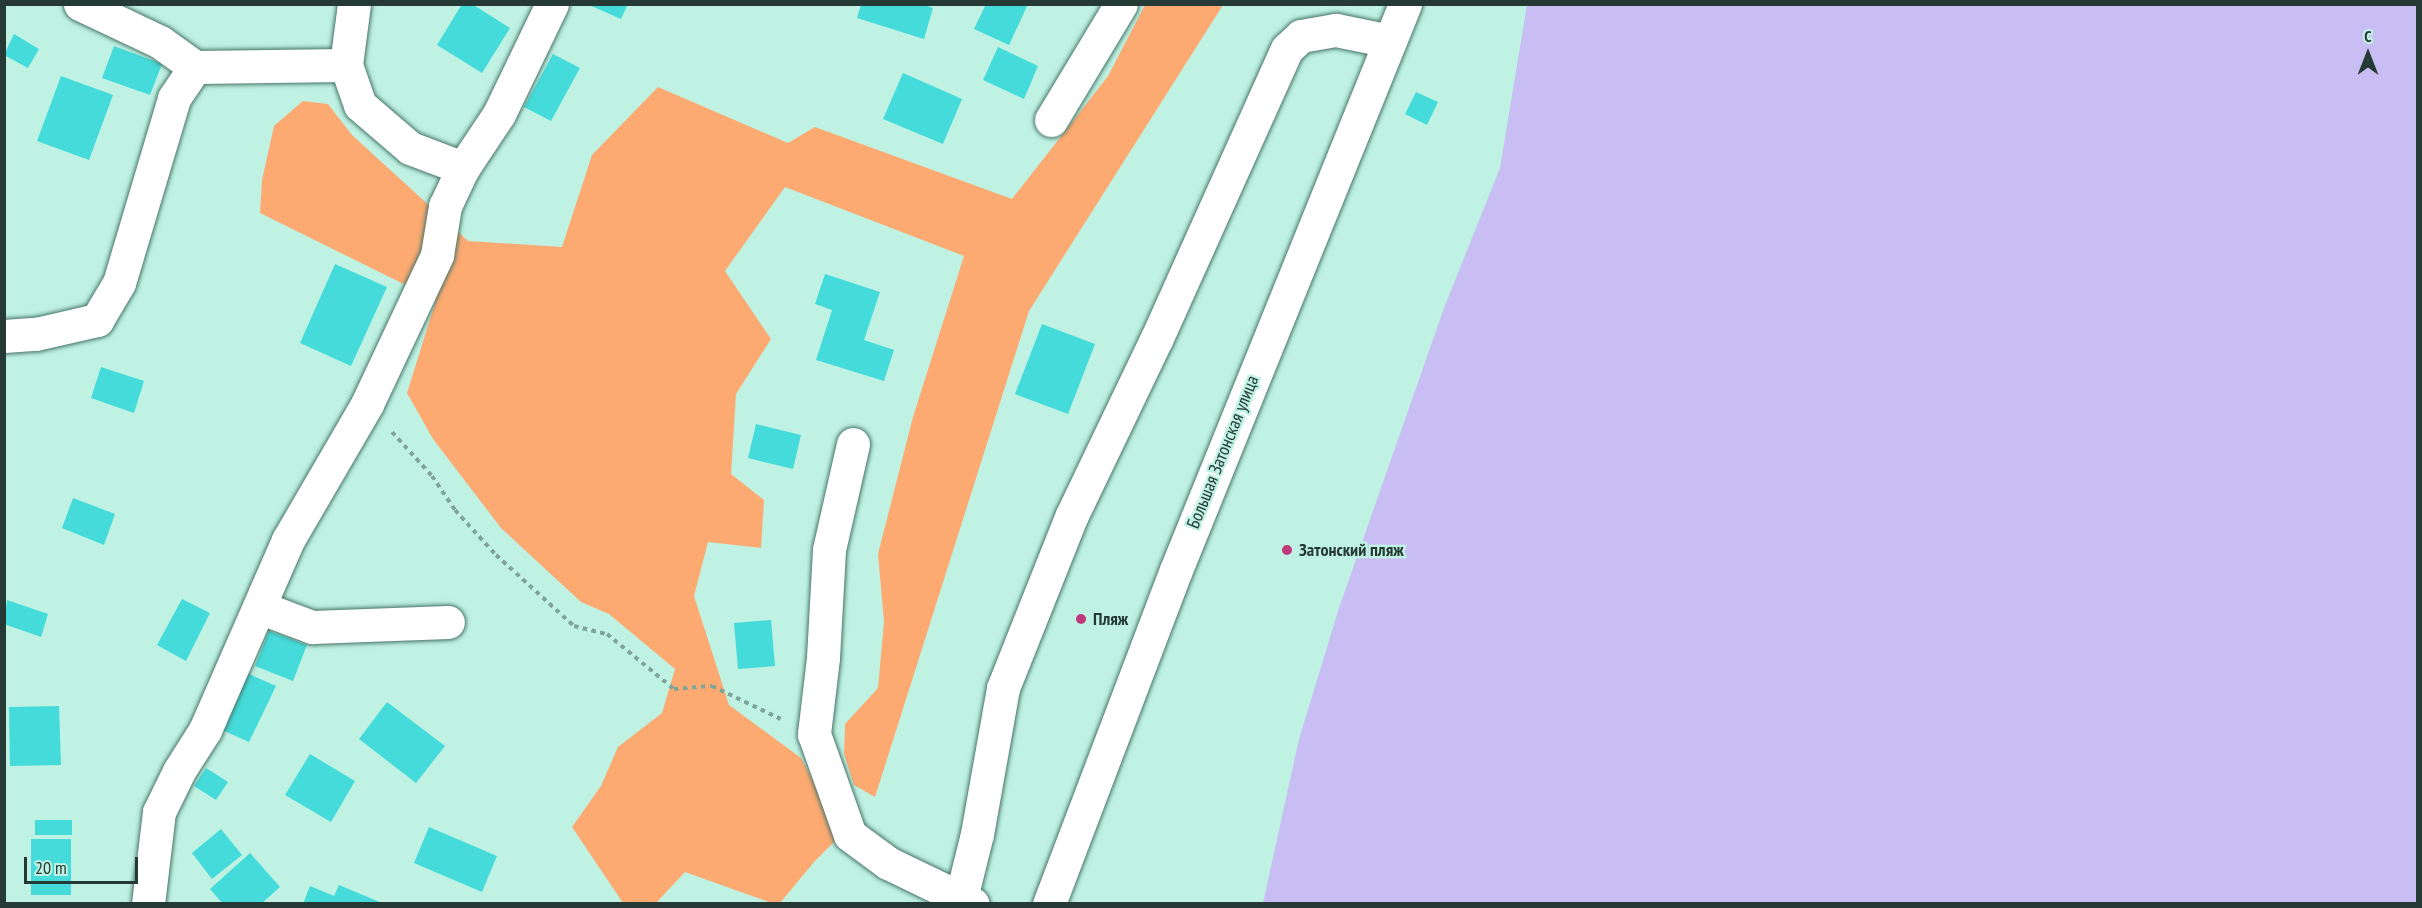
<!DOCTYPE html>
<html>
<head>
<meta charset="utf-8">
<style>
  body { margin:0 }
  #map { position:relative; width:2422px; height:908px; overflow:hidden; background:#bff2e2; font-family:"PT Sans Narrow",sans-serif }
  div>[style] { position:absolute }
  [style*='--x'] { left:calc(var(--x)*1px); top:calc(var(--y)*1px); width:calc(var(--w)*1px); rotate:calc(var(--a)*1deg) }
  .green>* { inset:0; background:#fcaa72 }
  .water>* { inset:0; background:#c9bef3 }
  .building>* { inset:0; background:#45dbda }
  .path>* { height:4px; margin-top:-2px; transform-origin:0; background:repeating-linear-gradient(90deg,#7fa599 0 4.5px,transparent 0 9px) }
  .roads { filter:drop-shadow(0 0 2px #477569) drop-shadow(0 0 2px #477569) }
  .minor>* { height:33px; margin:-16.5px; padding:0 16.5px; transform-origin:16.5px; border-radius:16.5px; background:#fff }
  .dots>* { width:16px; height:16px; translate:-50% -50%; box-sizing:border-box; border:3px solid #bff2e2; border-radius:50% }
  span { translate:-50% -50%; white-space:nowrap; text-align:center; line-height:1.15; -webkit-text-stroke:4.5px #bff2e2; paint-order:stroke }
  .street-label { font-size:18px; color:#263a35 }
  .poi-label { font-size:18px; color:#263a35; font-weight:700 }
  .left { translate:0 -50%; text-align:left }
  .frame { position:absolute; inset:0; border:6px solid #263a35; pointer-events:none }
  .north { position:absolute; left:2338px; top:24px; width:60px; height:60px; -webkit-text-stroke:4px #bff2e2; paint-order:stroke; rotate:0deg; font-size:16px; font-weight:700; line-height:24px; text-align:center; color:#263a35 }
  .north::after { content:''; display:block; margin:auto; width:21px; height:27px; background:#263a35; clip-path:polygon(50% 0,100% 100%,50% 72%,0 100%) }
  .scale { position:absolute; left:24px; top:857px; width:114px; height:27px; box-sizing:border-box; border:3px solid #263a35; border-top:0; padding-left:8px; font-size:18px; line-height:21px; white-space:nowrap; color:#263a35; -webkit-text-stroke:4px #bff2e2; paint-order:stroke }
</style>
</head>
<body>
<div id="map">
  <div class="green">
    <i style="clip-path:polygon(1145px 5px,1223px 5px,1029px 311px,875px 797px,854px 785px,844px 754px,845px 724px,878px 688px,884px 622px,878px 554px,913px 417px,964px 256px,785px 187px,725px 271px,771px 339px,736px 394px,731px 474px,764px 500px,761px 548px,708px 542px,694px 596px,729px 705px,801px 758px,831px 814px,838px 838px,814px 862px,780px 903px,772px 903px,685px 872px,656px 903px,623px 903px,572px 827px,601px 786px,618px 747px,662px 713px,675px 669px,609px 614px,581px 602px,501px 528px,433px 439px,407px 393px,436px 300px,260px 213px,262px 180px,274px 126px,303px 101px,328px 104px,352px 135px,468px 241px,562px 247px,592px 155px,658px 87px,788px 143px,815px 127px,1012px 199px,1108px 76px)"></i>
  </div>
  <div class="water">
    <i style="clip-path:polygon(1527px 5px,2417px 5px,2417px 903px,1263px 903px,1299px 739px,1339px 608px,1444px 308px,1500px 168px)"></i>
  </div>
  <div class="building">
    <i style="clip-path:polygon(462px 4px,472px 4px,510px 28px,482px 73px,437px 45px)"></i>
    <i style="clip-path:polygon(587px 4px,628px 4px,621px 19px)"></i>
    <i style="clip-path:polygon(861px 4px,923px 4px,933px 8px,924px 39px,857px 18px)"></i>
    <i style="clip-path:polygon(986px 4px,1028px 4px,1009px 45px,974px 29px)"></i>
    <i style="clip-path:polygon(14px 34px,39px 49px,28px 68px,4px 55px)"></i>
    <i style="clip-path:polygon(114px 46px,162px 64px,150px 95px,102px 78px)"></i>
    <i style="clip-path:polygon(998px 47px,1038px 66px,1024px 99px,983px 80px)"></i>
    <i style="clip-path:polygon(553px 54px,580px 68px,551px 121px,524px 107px)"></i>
    <i style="clip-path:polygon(903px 73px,962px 99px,943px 144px,883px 119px)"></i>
    <i style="clip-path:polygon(61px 76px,113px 95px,89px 160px,37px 141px)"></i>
    <i style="clip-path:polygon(1416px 92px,1438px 102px,1427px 125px,1405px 114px)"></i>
    <i style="clip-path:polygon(335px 264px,387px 287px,351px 366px,300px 343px)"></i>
    <i style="clip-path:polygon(825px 274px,880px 292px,864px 340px,894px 350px,884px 381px,816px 360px,832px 310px,815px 304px)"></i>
    <i style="clip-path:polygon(1042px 324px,1095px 344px,1068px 414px,1015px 394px)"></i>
    <i style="clip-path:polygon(101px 367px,144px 381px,134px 413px,91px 398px)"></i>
    <i style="clip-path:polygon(756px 424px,801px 435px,793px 469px,748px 458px)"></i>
    <i style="clip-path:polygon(73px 498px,115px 514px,104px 545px,62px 528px)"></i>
    <i style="clip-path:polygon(182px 599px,210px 613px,186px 661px,157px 645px)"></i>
    <i style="clip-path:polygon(7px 600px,48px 614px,41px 637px,4px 624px)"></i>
    <i style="clip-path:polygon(771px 620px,775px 666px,738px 669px,734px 623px)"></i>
    <i style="clip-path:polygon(269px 631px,307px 645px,293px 681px,255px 666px)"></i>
    <i style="clip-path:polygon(247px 673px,276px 686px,249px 742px,220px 729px)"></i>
    <i style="clip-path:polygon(387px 702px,445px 746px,416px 783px,359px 739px)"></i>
    <i style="clip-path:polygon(59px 706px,61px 765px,10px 766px,9px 707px)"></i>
    <i style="clip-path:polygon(310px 754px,355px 781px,331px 822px,285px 795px)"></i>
    <i style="clip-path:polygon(206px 768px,228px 782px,216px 800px,194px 786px)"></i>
    <i style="clip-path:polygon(35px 820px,72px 820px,72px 835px,35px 835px)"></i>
    <i style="clip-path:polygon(429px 827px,497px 856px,482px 892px,414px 863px)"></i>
    <i style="clip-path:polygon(221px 829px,242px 855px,212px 879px,192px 853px)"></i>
    <i style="clip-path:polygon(31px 839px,71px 839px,71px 895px,31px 895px)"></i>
    <i style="clip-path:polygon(250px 853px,280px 887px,261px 904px,223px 904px,210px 889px)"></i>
    <i style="clip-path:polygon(339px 885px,382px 903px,382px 904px,303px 904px,310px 886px,334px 896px)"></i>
  </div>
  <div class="path">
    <i style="--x:392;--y:432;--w:59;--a:47.7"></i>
    <i style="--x:432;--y:476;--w:41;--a:55.9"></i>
    <i style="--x:455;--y:510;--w:61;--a:47.7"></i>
    <i style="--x:496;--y:555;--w:105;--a:42.3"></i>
    <i style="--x:574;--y:626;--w:34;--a:14"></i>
    <i style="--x:607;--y:634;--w:87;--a:39.4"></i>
    <i style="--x:674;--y:689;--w:38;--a:-5"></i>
    <i style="--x:712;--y:686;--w:76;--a:25.6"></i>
  </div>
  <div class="roads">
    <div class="minor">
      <i style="--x:80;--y:4;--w:89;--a:25.4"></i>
      <i style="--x:160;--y:42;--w:43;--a:35.5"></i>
      <i style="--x:354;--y:4;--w:62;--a:97.5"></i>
      <i style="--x:346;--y:65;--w:42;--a:70.7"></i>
      <i style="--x:360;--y:105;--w:66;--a:40.7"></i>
      <i style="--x:410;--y:148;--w:57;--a:20.7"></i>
      <i style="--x:1051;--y:120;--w:135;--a:-58.9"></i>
      <i style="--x:4;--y:336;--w:32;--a:-4"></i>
      <i style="--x:36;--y:334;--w:63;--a:-12.9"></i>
      <i style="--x:97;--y:320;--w:43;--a:-59.3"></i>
      <i style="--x:119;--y:283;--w:193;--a:-73.4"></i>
      <i style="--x:174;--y:98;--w:37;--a:-56"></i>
      <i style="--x:195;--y:67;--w:151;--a:-0.8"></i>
      <i style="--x:853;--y:444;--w:109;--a:102.8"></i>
      <i style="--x:829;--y:550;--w:108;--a:93.2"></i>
      <i style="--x:823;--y:658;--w:77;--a:96.8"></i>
      <i style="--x:814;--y:734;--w:107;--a:70.4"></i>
      <i style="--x:850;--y:835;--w:47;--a:36.4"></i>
      <i style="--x:888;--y:863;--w:94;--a:25.8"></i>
      <i style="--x:259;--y:607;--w:57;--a:20.7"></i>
      <i style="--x:312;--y:627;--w:136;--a:-2.1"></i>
      <i style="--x:961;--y:898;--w:66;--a:-76"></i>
      <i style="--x:977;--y:834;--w:148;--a:-79.9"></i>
      <i style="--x:1003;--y:688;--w:186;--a:-68.3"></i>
      <i style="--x:1072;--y:515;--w:194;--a:-64.4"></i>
      <i style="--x:1156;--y:340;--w:319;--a:-65.8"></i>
      <i style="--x:1287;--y:49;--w:19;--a:-43"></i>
      <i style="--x:1301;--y:36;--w:36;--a:-10"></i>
      <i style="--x:1336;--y:30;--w:55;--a:11.5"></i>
      <i style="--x:148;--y:904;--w:93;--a:-83.2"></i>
      <i style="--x:159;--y:812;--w:46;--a:-64"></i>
      <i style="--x:179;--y:771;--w:49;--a:-57.6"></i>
      <i style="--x:205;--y:730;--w:207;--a:-66.4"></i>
      <i style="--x:288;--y:540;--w:157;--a:-59.8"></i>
      <i style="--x:367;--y:404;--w:165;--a:-64.8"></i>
      <i style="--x:437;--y:255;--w:50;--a:-80.7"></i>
      <i style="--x:445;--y:206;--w:42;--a:-64.7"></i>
      <i style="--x:463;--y:168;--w:65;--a:-56.3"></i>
      <i style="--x:499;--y:114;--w:122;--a:-64.3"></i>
      <i style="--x:1049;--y:904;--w:357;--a:-69.2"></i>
      <i style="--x:1176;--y:570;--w:611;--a:-67.97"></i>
    </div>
  </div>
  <div class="dots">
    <i style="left:1287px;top:550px;background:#be387a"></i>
    <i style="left:1081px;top:619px;background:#be387a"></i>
  </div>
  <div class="street-label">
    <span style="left:1223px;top:452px;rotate:-68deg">Большая Затонская улица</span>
  </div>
  <div class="poi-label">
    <span class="left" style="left:1299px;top:550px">Затонский пляж</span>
    <span class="left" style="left:1093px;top:619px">Пляж</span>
  </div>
  <div class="frame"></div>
  <div class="north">С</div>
  <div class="scale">20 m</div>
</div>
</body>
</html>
